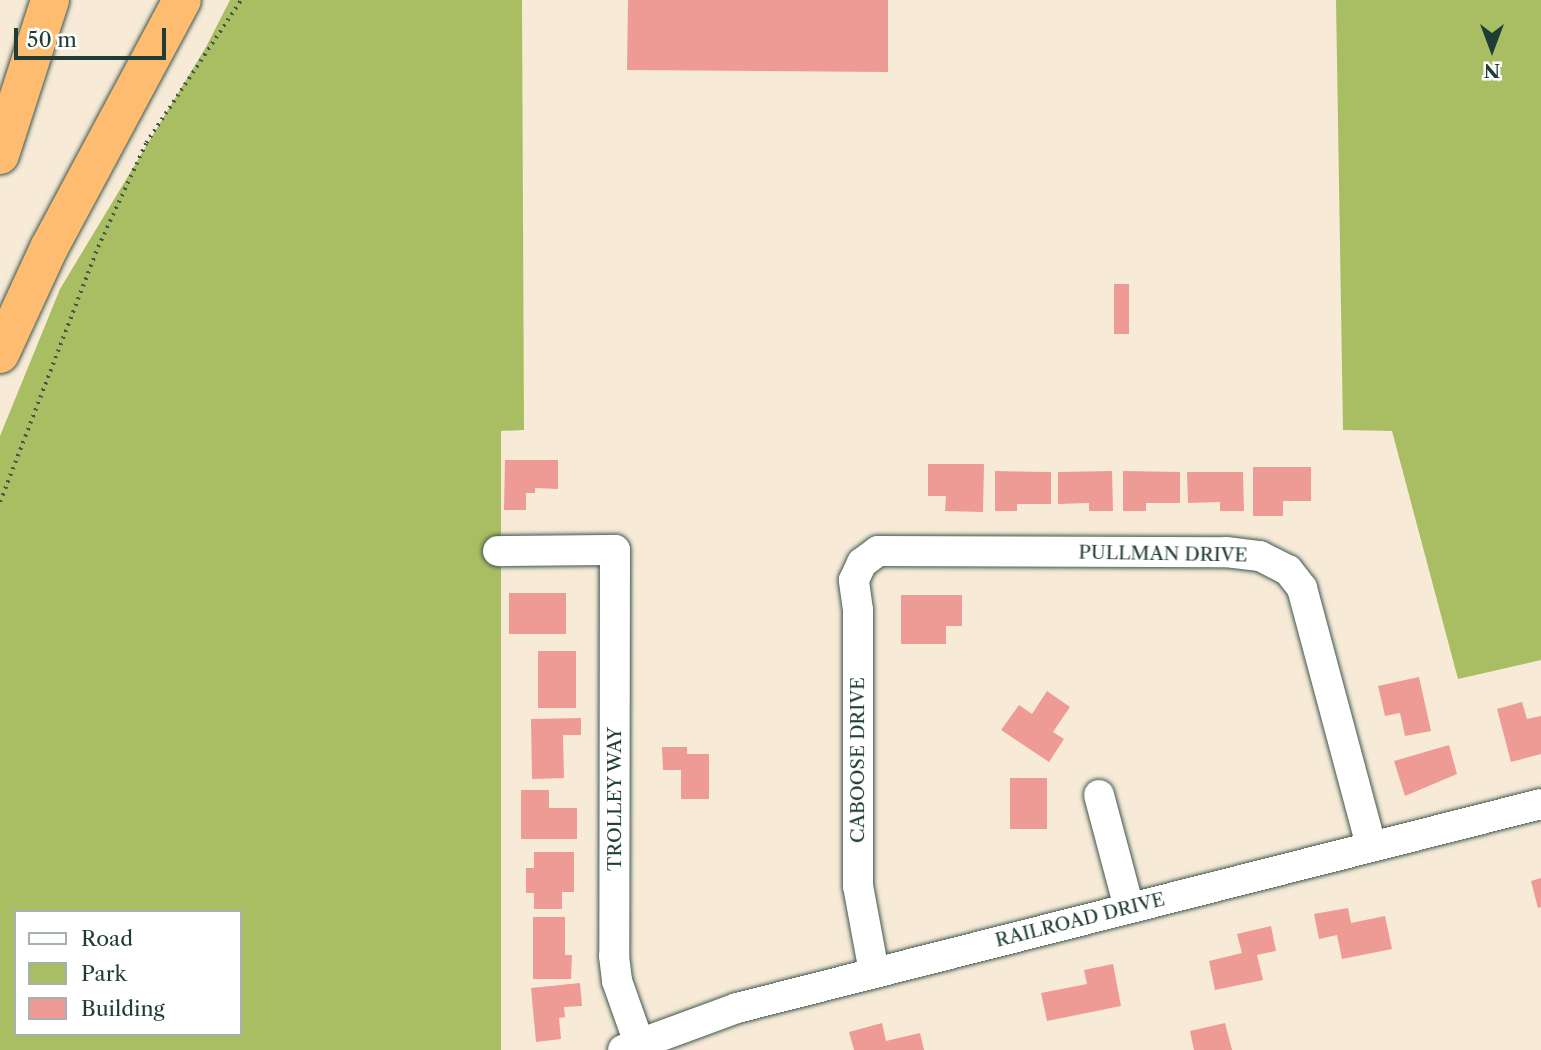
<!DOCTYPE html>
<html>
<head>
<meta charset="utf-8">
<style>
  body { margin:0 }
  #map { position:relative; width:1541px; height:1050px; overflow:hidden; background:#f7ebd8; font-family:"Libre Caslon Text",serif }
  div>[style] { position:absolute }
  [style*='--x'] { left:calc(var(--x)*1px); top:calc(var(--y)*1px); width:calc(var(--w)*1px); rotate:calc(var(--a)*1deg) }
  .green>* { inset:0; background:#a9be63 }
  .building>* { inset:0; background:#ee9a95 }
  .path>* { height:3.5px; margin-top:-1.75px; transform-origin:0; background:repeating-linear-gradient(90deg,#3f574d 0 2px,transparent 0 7px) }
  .roads { filter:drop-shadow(0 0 2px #3f574d) drop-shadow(0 0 2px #3f574d) }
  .minor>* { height:30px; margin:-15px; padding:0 15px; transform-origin:15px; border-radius:15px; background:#fff }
  .highway>* { height:38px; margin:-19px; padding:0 19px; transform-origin:19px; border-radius:19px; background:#febc70 }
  span { translate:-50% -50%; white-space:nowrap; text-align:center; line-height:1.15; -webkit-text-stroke:7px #fff; paint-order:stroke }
  .street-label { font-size:19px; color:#1f3d34 }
  .legend { position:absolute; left:14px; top:910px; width:228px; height:126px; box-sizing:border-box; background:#fff; border:2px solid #a5b1ae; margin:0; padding:9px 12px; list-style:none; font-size:21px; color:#1f3d34 }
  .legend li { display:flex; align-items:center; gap:14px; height:35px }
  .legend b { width:35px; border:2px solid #a5b1ae }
  .north { position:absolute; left:1457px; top:14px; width:70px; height:70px; -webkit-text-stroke:5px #fff; paint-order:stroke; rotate:180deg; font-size:19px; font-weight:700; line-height:28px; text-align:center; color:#1f3d34 }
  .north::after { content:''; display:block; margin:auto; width:24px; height:32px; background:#1f3d34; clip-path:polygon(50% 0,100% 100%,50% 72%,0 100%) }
  .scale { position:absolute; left:14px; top:28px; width:152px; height:32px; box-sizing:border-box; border:4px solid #1f3d34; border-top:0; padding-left:9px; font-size:21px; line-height:24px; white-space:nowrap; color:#1f3d34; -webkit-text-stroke:5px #fff; paint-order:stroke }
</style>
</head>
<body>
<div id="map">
  <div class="green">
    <i style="clip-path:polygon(evenodd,230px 0,522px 0,524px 430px,501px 431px,501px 1050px,0 1050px,0 436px,60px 289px,206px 47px,230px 0,16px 912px,240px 912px,240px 1034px,16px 1034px,16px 912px)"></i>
    <i style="clip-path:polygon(1336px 0,1541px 0,1541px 660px,1458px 679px,1392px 431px,1343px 430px)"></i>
  </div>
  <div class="building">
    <i style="clip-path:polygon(628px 0,888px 0,888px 72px,627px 70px)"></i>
    <i style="clip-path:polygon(1114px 284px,1129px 284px,1129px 334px,1114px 334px)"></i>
    <i style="clip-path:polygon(505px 460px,558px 460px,558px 489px,535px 488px,535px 493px,526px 493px,526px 510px,504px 510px)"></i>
    <i style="clip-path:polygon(928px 464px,984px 464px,983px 512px,945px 511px,946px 496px,928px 496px)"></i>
    <i style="clip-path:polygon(1253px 467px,1311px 467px,1311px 501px,1283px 501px,1283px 516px,1253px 516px)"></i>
    <i style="clip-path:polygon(995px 471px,1051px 472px,1051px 504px,1017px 504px,1017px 511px,995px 511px)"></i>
    <i style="clip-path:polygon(1112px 471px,1113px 511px,1089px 511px,1089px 503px,1058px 504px,1058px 472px)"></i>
    <i style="clip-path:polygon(1123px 471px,1180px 472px,1180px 503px,1146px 503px,1146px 511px,1123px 511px)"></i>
    <i style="clip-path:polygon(1187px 472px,1243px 472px,1244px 511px,1220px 511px,1220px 502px,1188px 503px)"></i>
    <i style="clip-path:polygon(509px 593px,566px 593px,566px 634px,509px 634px)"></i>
    <i style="clip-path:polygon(901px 595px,962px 595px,962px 626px,946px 626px,946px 644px,901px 644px)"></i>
    <i style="clip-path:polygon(538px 651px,576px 651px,576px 708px,538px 708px)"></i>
    <i style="clip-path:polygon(1419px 677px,1431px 731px,1405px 736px,1400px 713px,1385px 716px,1378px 686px)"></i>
    <i style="clip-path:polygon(1047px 691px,1070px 707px,1053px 732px,1064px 739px,1049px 762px,1001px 730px,1019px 705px,1032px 714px)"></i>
    <i style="clip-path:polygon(1522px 702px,1527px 719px,1541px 716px,1541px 754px,1511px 762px,1497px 709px)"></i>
    <i style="clip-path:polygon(581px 718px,581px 735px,563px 735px,564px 778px,532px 779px,531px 719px)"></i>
    <i style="clip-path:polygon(1449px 745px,1457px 774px,1405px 796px,1394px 761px)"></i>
    <i style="clip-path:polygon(662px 747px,687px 747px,687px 754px,709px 754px,709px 799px,681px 799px,681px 770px,663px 770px)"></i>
    <i style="clip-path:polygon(1010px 778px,1047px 778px,1047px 829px,1010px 829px)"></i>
    <i style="clip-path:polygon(521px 790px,549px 790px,549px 808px,577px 808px,577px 839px,521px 839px)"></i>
    <i style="clip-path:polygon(534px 852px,574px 852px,574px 892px,562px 892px,562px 909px,534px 909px,534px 893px,526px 893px,526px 868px,534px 868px)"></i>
    <i style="clip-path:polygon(1541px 878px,1541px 907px,1538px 908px,1531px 881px)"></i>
    <i style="clip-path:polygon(1348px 908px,1351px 923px,1385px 916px,1392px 949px,1342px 959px,1337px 935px,1319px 939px,1314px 914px)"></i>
    <i style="clip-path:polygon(533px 917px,565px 917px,565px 955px,572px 955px,571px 979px,533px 979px)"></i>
    <i style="clip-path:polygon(1271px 926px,1276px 951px,1257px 955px,1263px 980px,1215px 990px,1209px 961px,1242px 953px,1237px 934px)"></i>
    <i style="clip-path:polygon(1113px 964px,1121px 1006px,1047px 1021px,1041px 993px,1087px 984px,1084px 970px)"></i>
    <i style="clip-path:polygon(580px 983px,582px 1006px,564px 1007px,565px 1017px,559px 1018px,561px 1039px,536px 1042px,531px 988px)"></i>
    <i style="clip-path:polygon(882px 1023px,886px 1041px,920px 1033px,924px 1050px,854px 1050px,849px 1032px)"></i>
    <i style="clip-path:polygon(1225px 1023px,1232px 1050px,1194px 1050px,1190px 1031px)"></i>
  </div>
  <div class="path">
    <i style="--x:0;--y:502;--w:273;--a:-69"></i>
    <i style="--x:98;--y:247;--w:115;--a:-65.2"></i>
    <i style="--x:146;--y:143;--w:172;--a:-56.4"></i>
  </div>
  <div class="roads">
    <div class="minor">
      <i style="--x:498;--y:551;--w:117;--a:-0.5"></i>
      <i style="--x:615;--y:550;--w:406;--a:90.1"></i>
      <i style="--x:614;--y:956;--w:25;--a:83"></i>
      <i style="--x:617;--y:981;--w:66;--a:70.5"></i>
      <i style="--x:1099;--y:795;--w:117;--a:75.1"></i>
      <i style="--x:874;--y:972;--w:87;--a:-100.5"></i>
      <i style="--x:858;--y:886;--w:276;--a:-90"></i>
      <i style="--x:858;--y:610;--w:30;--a:-98"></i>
      <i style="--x:854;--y:580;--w:19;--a:-65"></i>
      <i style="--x:862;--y:563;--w:20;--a:-37"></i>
      <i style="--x:878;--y:551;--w:348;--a:0.2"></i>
      <i style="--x:1226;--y:552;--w:34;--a:7"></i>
      <i style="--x:1260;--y:556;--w:31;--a:27"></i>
      <i style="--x:1288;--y:570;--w:23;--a:52"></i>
      <i style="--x:1302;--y:588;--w:266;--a:75"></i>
      <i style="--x:623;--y:1050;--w:121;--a:-20.2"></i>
      <i style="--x:737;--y:1008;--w:829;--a:-14.24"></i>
    </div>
    <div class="highway">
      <i style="--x:0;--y:155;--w:163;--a:-72.1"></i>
      <i style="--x:0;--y:354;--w:117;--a:-65.2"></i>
      <i style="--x:49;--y:248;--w:281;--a:-61.8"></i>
    </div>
  </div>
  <div class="street-label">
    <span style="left:1163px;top:554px;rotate:1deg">PULLMAN DRIVE</span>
    <span style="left:858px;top:760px;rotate:-90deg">CABOOSE DRIVE</span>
    <span style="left:615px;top:799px;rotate:-90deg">TROLLEY WAY</span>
    <span style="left:1080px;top:920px;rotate:-14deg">RAILROAD DRIVE</span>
  </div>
  <ul class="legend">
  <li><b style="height:9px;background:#fff"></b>Road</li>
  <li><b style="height:19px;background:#a9be63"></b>Park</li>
  <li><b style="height:19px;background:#ee9a95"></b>Building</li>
  </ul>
  <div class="north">N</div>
  <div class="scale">50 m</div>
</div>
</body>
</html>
